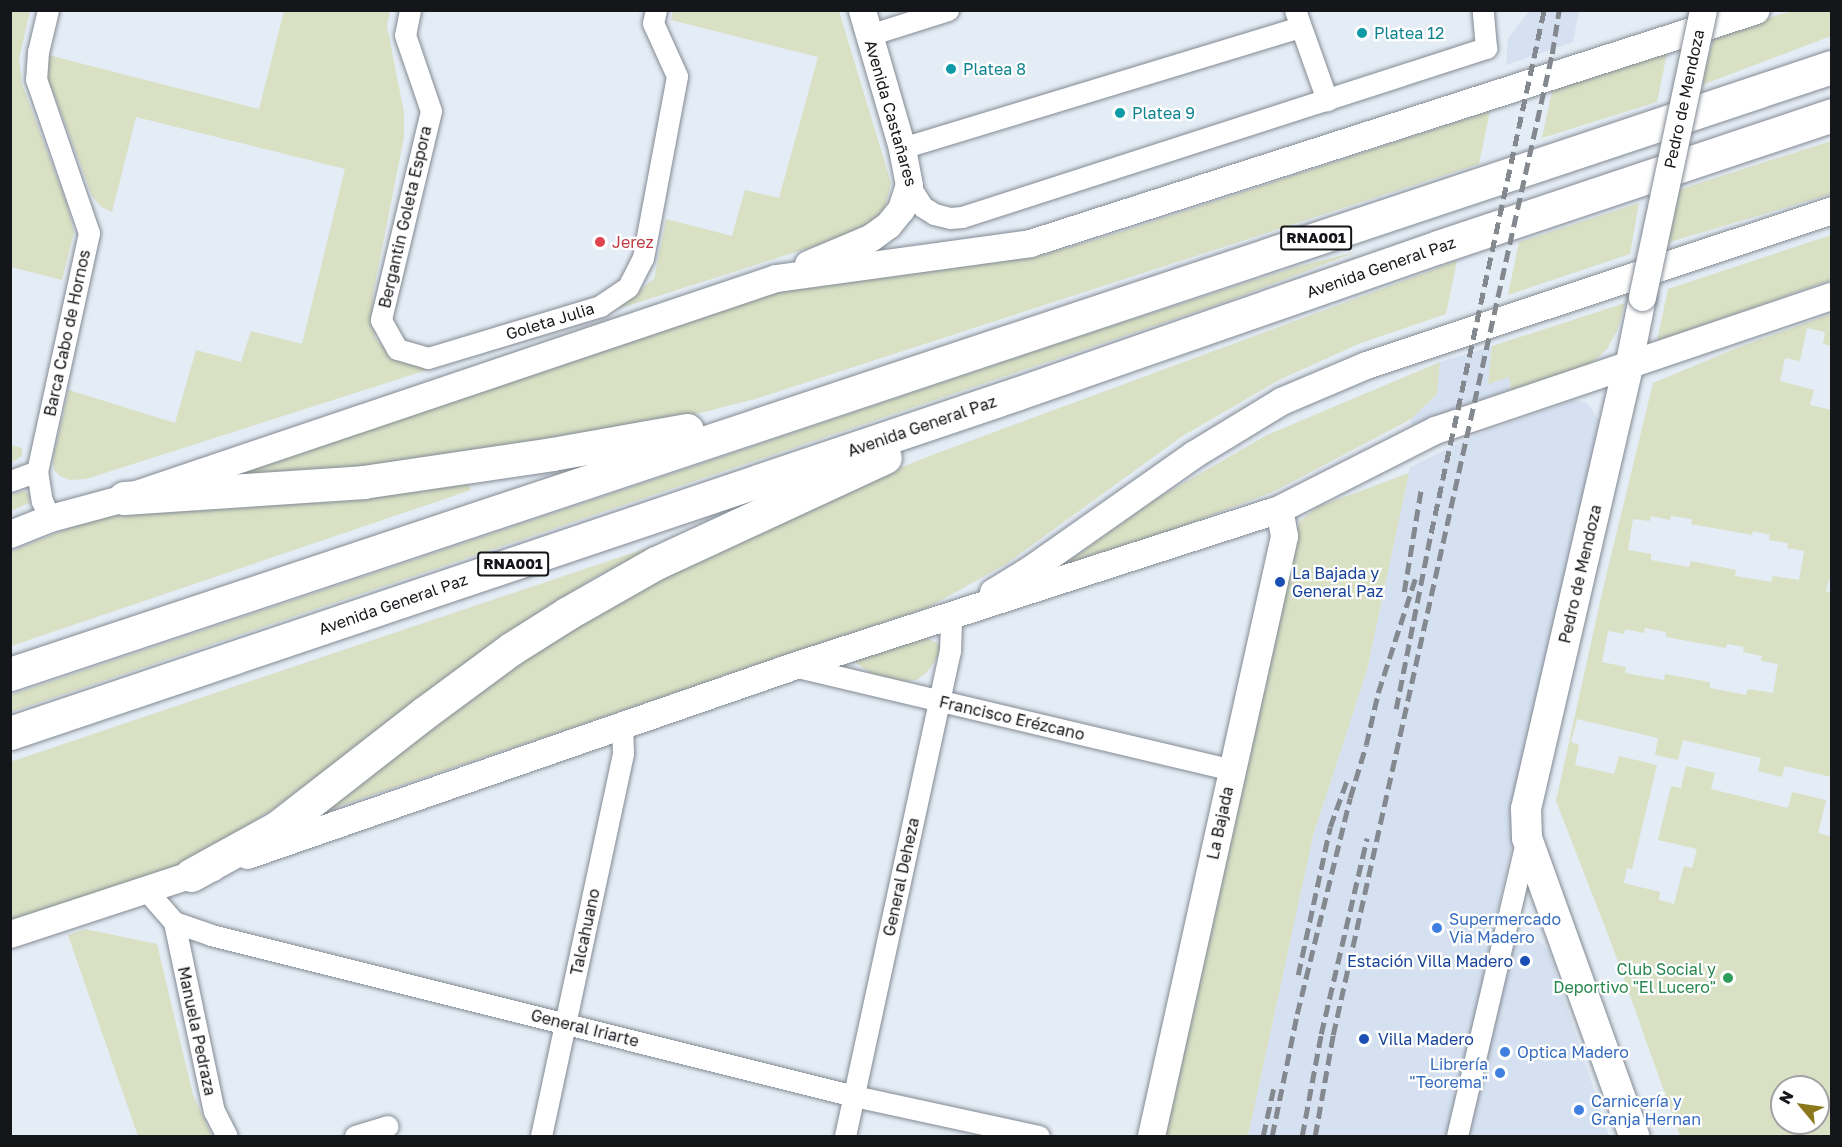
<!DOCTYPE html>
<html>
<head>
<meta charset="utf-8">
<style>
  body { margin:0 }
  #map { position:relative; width:1842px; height:1147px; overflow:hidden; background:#e4ecf5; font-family:"Golos Text",sans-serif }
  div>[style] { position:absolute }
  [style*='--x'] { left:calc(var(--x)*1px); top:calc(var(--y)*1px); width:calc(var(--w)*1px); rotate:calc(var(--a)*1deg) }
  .built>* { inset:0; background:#d5e1f0 }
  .green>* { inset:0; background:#d9e0c4 }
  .roads { filter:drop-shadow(0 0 2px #838a93) drop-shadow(0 0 2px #838a93) }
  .minor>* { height:21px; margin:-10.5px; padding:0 10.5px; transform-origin:10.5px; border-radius:10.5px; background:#fff }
  .tertiary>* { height:27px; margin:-13.5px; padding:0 13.5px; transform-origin:13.5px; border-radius:13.5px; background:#fff }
  .secondary>* { height:30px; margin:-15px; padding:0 15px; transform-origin:15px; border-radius:15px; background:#fff }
  .motorway>* { height:33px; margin:-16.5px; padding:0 16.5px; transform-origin:16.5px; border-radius:16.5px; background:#fff }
  .rail>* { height:4.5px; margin-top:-2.25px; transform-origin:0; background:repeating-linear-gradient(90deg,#84898f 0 12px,transparent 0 18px) }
  .bridges { filter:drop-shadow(0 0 2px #838a93) drop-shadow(0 0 2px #838a93) }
  .tertiary-bridge>* { height:27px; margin:-13.5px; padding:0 13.5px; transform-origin:13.5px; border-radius:13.5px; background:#fff }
  .dots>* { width:16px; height:16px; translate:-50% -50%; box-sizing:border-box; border:3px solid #fff; border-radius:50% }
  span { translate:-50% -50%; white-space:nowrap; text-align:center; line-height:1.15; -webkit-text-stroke:4.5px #fff; paint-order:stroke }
  .shield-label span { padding:2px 4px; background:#fff; border:2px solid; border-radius:4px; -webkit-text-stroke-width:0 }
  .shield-label { font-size:15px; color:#141619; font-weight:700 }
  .culture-label { font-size:16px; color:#0d838f }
  .left { translate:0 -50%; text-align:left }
  .street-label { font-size:16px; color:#141619 }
  .health-label { font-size:16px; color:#be3a42 }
  .transit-label { font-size:16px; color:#164399 }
  .right { translate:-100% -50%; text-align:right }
  .shop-label { font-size:16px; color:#366cbe }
  .leisure-label { font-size:16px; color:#27864d }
  .frame { position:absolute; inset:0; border:12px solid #141619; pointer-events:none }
  .north { position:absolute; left:1770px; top:1075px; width:60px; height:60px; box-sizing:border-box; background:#fff; border:2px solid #a1a2a3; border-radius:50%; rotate:299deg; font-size:16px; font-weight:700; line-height:24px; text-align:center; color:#141619 }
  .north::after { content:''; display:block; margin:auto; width:21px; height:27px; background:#8b781d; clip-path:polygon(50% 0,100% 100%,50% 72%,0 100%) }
</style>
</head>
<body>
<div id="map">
  <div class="built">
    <i style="clip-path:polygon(1529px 11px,1579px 11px,1573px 42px,1506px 65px,1508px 39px)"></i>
    <i style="clip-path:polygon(1492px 346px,1488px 383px,1509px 377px,1511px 391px,1411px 425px,1411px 419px,1437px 394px,1440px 362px)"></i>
    <i style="clip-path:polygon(1574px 400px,1587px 403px,1601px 423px,1598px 454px,1448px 1136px,1248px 1136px,1313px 836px,1367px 670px,1410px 467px,1476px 435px)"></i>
    <i style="clip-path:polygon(1525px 938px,1538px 941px,1548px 949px,1609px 1136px,1466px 1136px,1509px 952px,1515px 942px)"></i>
  </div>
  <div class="green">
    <i style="clip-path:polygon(11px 10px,30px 11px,19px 59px,22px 84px,66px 202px,74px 232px,62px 280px,11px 267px)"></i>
    <i style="clip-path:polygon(284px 11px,390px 11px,387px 26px,404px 113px,404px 137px,373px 294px,372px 320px,375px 337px,385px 350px,399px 358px,637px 292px,654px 279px,666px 219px,732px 236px,745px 190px,779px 198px,818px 57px,671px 20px,673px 11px,839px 11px,891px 183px,883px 216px,871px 228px,86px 479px,70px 480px,60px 476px,54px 470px,53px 458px,69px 390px,175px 423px,196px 350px,241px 362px,251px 331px,302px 344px,345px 169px,136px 117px,112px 212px,101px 207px,92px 196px,52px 88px,41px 85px,48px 55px,259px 109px)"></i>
    <i style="clip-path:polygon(1793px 11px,1831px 11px,1831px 36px,1702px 85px,1715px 32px)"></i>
    <i style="clip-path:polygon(1668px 48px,1657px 102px,1542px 138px,1553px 87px)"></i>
    <i style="clip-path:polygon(1490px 111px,1479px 164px,755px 399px,598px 439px,477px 460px,185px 483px,779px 290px,1043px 255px,1127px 230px)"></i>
    <i style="clip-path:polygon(1831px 141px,1831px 194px,1663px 244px,1675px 191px)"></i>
    <i style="clip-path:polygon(1639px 203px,1630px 254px,1508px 295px,1519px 242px)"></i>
    <i style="clip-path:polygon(1831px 235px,1831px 280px,1657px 341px,1668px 289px)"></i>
    <i style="clip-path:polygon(1359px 251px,1228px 301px,11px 712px,11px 695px,1102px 329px,1296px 267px)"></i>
    <i style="clip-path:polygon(1457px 261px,1446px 314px,1361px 343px,1279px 380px,1181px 437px,1006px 564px,929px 607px,310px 816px,537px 642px,726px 539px,927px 457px)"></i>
    <i style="clip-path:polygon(1625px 303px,1617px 331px,1607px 349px,1591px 364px,1511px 391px,1509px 377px,1488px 384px,1492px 346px)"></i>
    <i style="clip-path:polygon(evenodd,1831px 314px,1831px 346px,1823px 344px,1825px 332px,1807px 328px,1800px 361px,1785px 358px,1780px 381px,1814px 390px,1810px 405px,1831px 410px,1832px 570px,1826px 591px,1832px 593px,1831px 777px,1785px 766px,1782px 777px,1758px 771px,1761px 758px,1683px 740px,1678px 760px,1655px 755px,1658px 738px,1577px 719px,1571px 742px,1579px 745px,1575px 765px,1614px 774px,1619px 756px,1657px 765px,1632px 869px,1627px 868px,1624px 883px,1660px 892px,1659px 900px,1674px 904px,1684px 866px,1692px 868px,1697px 849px,1658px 840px,1671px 786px,1681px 788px,1686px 766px,1715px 773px,1711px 789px,1788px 808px,1792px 792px,1826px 800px,1818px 833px,1832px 837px,1831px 1136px,1680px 1136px,1612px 945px,1556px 801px,1603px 589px,1653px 383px,1739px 347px,1831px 314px,1651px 516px,1670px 520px,1671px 516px,1692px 519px,1691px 524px,1752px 535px,1753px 531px,1770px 535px,1769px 540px,1788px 543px,1787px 548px,1804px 551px,1799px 580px,1773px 576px,1771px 582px,1735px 576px,1736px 570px,1691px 561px,1689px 567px,1651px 560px,1651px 554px,1628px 550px,1633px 519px,1650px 521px,1651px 516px,1831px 314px,1645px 628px,1666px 632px,1666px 637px,1726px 648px,1727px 644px,1744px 647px,1743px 652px,1762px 656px,1761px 661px,1778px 664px,1773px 693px,1748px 689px,1746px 695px,1710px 688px,1710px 682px,1665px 674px,1664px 680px,1625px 673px,1626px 667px,1602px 662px,1608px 631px,1624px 634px,1625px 629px,1644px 633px,1645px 628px,1831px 314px,1782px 1087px,1818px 1087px,1818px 1123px,1782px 1123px,1782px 1087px)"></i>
    <i style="clip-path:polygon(1440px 362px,1437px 394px,1411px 419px,1275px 491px,1044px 579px,1156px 499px,1267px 435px)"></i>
    <i style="clip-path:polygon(11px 445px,22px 448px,22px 456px,11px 463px)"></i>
    <i style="clip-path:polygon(1409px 473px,1367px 670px,1313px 836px,1248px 1136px,1164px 1136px,1299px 522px,1317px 507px)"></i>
    <i style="clip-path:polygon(468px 483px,471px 490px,11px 646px,10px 552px,74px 526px,111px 515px,211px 500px)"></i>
    <i style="clip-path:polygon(24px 491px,30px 495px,29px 503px,11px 511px,11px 495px)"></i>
    <i style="clip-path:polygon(662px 543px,594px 578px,528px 619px,390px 727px,270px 811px,188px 864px,11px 920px,10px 762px)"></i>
    <i style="clip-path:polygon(925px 637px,940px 645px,938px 656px,928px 671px,917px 680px,886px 683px,856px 663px,856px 657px)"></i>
    <i style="clip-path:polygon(85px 929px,157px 944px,193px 1095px,212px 1136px,138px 1136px,68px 935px)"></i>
  </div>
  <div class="roads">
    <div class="minor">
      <i style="--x:48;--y:10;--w:43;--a:103.4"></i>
      <i style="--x:38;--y:52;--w:27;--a:94"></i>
      <i style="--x:36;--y:79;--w:163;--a:71"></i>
      <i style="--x:89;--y:233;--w:244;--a:102.3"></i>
      <i style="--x:37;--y:471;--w:30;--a:81"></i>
      <i style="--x:42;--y:501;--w:19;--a:65"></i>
      <i style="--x:410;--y:10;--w:25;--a:101"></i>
      <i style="--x:405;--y:35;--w:80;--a:71.1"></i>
      <i style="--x:431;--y:111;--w:215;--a:103.5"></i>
      <i style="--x:381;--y:320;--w:33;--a:61"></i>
      <i style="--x:397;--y:349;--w:32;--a:16"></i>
      <i style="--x:428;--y:358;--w:180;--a:-16.8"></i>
      <i style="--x:600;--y:306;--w:34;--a:-34"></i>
      <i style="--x:628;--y:287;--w:33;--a:-63"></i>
      <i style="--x:643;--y:258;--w:185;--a:-79.4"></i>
      <i style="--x:677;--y:76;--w:58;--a:-114.4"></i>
      <i style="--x:653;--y:23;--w:13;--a:-77"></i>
      <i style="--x:1295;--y:10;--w:96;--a:70.4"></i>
      <i style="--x:869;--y:35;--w:83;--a:-17.6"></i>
      <i style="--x:902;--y:148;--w:416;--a:-16.9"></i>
      <i style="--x:909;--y:185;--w:26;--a:58"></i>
      <i style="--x:923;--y:207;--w:13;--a:32"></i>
      <i style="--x:934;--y:214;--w:16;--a:14"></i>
      <i style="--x:950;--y:218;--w:12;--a:-5"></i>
      <i style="--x:962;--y:217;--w:551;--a:-17.88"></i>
      <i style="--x:1486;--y:48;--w:38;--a:-95"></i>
      <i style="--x:10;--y:481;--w:29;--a:-20"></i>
      <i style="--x:793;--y:666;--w:451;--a:13.3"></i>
      <i style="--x:147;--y:891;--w:41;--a:48.9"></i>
      <i style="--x:174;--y:922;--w:39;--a:19"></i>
      <i style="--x:211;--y:935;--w:663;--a:14.06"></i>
      <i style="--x:854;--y:1096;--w:189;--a:12.2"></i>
      <i style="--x:174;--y:922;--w:193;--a:78.1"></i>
      <i style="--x:214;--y:1111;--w:28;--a:63"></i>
      <i style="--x:355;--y:1136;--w:34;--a:-17"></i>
      <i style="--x:541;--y:1136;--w:392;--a:-77.9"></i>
      <i style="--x:623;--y:753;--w:26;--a:-92"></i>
      <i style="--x:845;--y:1136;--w:496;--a:-77.8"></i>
      <i style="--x:950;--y:651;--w:34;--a:-88"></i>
      <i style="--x:1457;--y:1136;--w:306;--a:-76.8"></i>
    </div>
    <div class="tertiary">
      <i style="--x:808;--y:264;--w:67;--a:-22.8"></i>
      <i style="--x:870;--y:238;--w:22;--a:-36"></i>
      <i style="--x:888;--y:225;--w:21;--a:-51"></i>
      <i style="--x:901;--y:209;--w:25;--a:-72"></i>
      <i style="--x:909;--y:185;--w:38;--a:-101"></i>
      <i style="--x:902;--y:148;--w:144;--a:-106.2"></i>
      <i style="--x:1628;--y:367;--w:71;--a:-78.7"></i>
      <i style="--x:10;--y:534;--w:43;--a:-21.8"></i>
      <i style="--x:50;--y:518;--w:77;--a:-15.1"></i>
      <i style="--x:124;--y:498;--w:688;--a:-18.65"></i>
      <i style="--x:776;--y:278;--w:256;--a:-7.8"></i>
      <i style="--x:1030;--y:243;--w:762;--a:-17.79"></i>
      <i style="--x:993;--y:592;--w:42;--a:-31.4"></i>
      <i style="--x:1029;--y:570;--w:202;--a:-35.1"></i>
      <i style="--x:1194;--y:454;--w:102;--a:-31.3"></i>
      <i style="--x:1281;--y:401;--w:92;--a:-23"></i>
      <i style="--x:1366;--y:365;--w:491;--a:-18.4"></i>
      <i style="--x:247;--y:855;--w:578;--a:-19.09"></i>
      <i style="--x:793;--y:666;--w:511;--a:-17.9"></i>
      <i style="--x:1279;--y:509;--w:175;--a:-26.9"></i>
      <i style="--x:1435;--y:430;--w:419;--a:-18.7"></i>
      <i style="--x:10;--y:934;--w:212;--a:-18.2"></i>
      <i style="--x:1151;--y:1136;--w:615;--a:-77.5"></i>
      <i style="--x:1284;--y:536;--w:27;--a:-100"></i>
    </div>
    <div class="secondary">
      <i style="--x:1628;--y:367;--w:454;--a:103"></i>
      <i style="--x:1526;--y:809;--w:29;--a:88"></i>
      <i style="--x:1527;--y:838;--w:317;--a:70.2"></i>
    </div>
    <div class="motorway">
      <i style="--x:124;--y:498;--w:240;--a:-3.8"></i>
      <i style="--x:363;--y:482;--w:191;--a:-8.4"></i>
      <i style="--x:552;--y:454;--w:137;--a:-10.1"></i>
      <i style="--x:10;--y:674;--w:1920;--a:-18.43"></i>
      <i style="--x:10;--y:733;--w:1062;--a:-18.62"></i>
      <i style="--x:1016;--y:394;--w:447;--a:-19.2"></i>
      <i style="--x:1438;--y:247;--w:416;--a:-18.5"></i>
      <i style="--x:191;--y:875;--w:99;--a:-28.9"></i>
      <i style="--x:278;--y:827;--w:184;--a:-37.9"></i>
      <i style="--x:423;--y:714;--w:109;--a:-36.5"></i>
      <i style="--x:511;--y:649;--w:67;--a:-32.3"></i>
      <i style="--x:568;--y:613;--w:101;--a:-29.6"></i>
      <i style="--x:656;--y:563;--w:252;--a:-24.8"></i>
    </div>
  </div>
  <div class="rail">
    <i style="--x:1404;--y:592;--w:104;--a:-80.6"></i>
    <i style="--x:1396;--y:709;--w:179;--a:-78.8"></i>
    <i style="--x:1431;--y:533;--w:535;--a:-77.81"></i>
    <i style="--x:1298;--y:975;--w:151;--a:-77.8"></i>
    <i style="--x:1330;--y:827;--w:50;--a:-70.1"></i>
    <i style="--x:1263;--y:1136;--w:51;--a:-77.6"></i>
    <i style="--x:1272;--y:1136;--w:125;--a:-78.4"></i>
    <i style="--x:1297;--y:1014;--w:222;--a:-76.2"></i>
    <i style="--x:1350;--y:798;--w:55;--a:-73.2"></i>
    <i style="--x:1366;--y:745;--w:53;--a:-77"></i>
    <i style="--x:1378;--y:693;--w:120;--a:-72"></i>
    <i style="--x:1302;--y:1136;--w:104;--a:-79.4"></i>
    <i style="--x:1321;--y:1034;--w:201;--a:-76.8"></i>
    <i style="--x:1315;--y:1136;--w:103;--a:-79.9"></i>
    <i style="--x:1333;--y:1035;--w:1005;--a:-77.42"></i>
    <i style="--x:1552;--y:54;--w:45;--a:-81"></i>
  </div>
  <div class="bridges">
    <div class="tertiary-bridge">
      <i style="--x:1642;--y:297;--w:293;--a:-78"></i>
    </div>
  </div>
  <div class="dots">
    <i style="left:1362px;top:33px;background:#0f9aa8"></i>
    <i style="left:951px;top:69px;background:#0f9aa8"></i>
    <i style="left:1120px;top:113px;background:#0f9aa8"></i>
    <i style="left:600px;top:242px;background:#e0444e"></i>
    <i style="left:1280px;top:582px;background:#1a4fb4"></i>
    <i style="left:1437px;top:928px;background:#3f7fe0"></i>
    <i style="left:1525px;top:961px;background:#1a4fb4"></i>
    <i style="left:1728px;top:978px;background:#2e9e5b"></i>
    <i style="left:1364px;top:1039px;background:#1a4fb4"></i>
    <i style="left:1505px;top:1052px;background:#3f7fe0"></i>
    <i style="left:1500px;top:1073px;background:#3f7fe0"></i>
    <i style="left:1579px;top:1110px;background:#3f7fe0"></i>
  </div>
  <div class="shield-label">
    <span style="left:1316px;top:238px">RNA001</span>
    <span style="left:513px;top:564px">RNA001</span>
  </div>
  <div class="culture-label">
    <span class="left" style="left:1374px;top:33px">Platea 12</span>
    <span class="left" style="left:963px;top:69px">Platea 8</span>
    <span class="left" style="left:1132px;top:113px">Platea 9</span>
  </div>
  <div class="street-label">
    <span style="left:1684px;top:99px;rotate:-78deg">Pedro de Mendoza</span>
    <span style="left:891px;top:113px;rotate:74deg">Avenida Castañares</span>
    <span style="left:405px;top:217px;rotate:-77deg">Bergantin Goleta Espora</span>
    <span style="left:1381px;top:267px;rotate:-19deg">Avenida General Paz</span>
    <span style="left:550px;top:321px;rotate:-17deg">Goleta Julia</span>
    <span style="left:67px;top:333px;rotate:-78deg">Barca Cabo de Hornos</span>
    <span style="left:922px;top:426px;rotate:-19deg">Avenida General Paz</span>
    <span style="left:1580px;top:574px;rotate:-77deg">Pedro de Mendoza</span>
    <span style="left:393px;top:604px;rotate:-19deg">Avenida General Paz</span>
    <span style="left:1012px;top:718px;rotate:13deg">Francisco Erézcano</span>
    <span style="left:1220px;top:823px;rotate:-78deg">La Bajada</span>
    <span style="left:901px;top:877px;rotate:-78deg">General Deheza</span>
    <span style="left:585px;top:932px;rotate:-78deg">Talcahuano</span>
    <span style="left:585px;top:1028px;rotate:14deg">General Iriarte</span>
    <span style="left:197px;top:1031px;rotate:78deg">Manuela Pedraza</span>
  </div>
  <div class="health-label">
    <span class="left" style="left:612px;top:242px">Jerez</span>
  </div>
  <div class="transit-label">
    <span class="left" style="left:1292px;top:582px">La Bajada y<br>General Paz</span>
    <span class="right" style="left:1513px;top:961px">Estación Villa Madero</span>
    <span class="left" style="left:1378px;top:1039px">Villa Madero</span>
  </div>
  <div class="shop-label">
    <span class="left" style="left:1449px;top:928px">Supermercado<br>Via Madero</span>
    <span class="left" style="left:1517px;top:1052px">Optica Madero</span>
    <span class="right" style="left:1488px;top:1073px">Librería<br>"Teorema"</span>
    <span class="left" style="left:1591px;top:1110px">Carnicería y<br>Granja Hernan</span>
  </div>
  <div class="leisure-label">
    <span class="right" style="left:1716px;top:978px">Club Social y<br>Deportivo "El Lucero"</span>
  </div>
  <div class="frame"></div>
  <div class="north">N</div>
</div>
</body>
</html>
